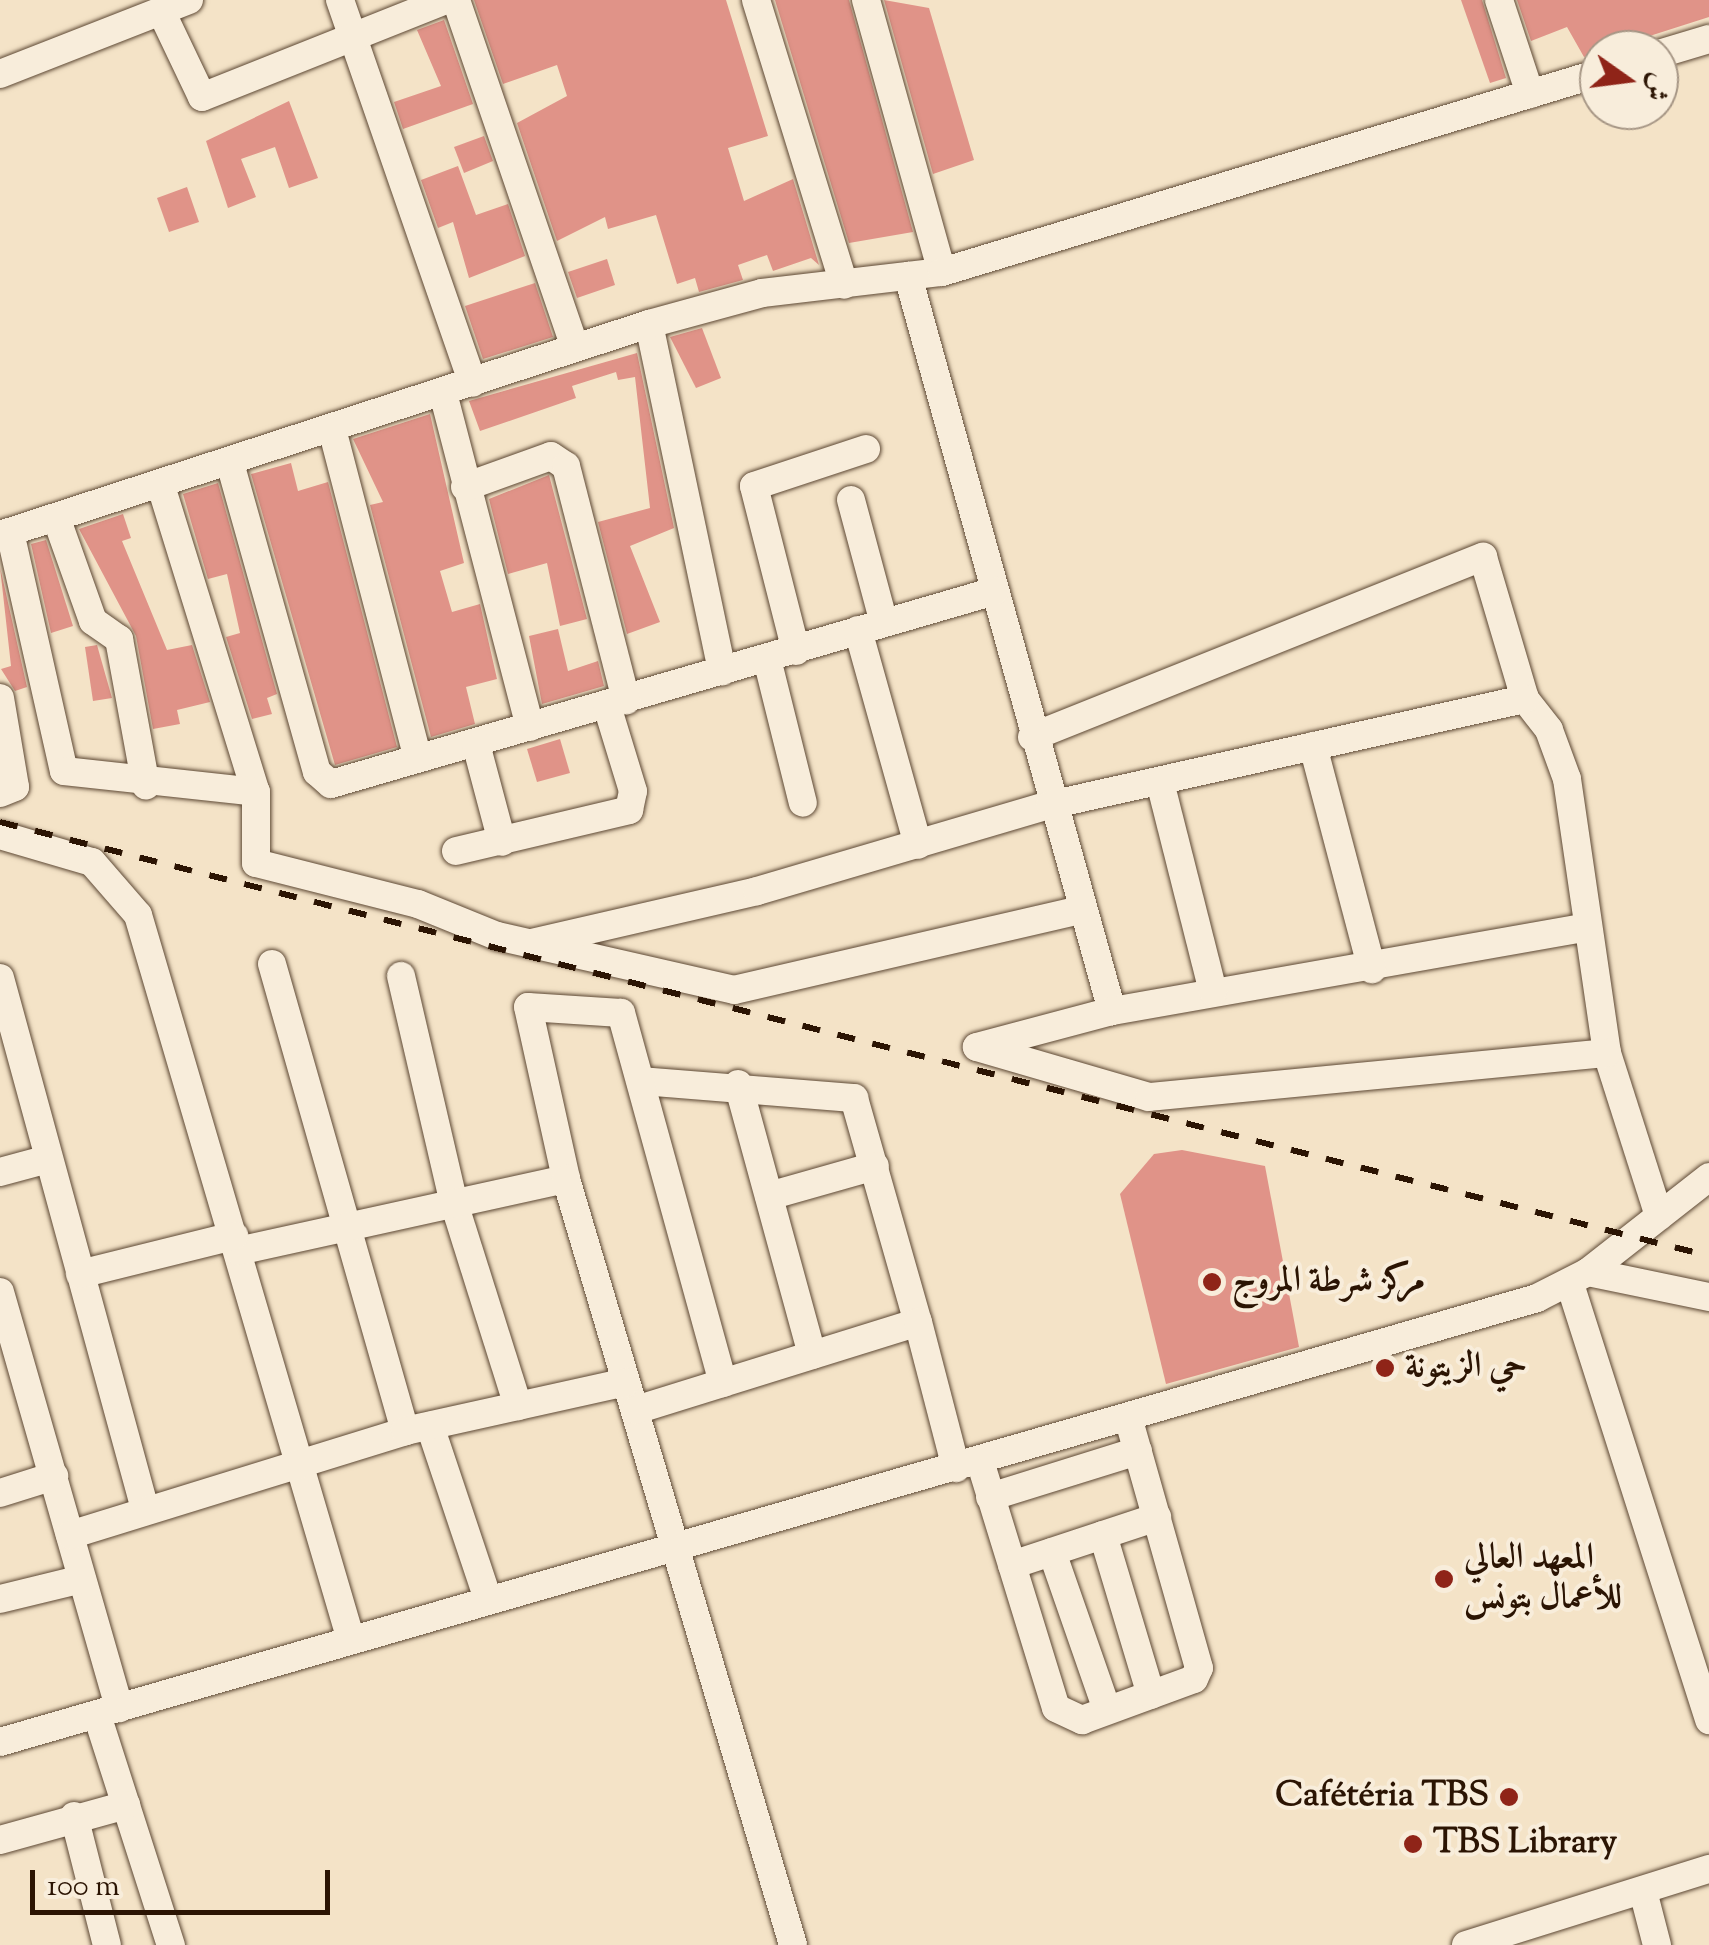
<!DOCTYPE html>
<html>
<head>
<meta charset="utf-8">
<style>
  body { margin:0 }
  #map { position:relative; width:1709px; height:1945px; overflow:hidden; background:#f4e3c7; font-family:"Sorts Mill Goudy",Amiri,serif }
  div>[style] { position:absolute }
  [style*='--x'] { left:calc(var(--x)*1px); top:calc(var(--y)*1px); width:calc(var(--w)*1px); rotate:calc(var(--a)*1deg) }
  .building>* { inset:0; background:#e09388 }
  .roads { filter:drop-shadow(0 0 2px #5d4834) drop-shadow(0 0 2px #5d4834) }
  .minor>* { height:28px; margin:-14px; padding:0 14px; transform-origin:14px; border-radius:14px; background:#f8eddb }
  .rail>* { height:6px; margin-top:-3px; transform-origin:0; background:repeating-linear-gradient(90deg,#2b1403 0 18px,transparent 0 36px) }
  .dots>* { width:28px; height:28px; translate:-50% -50%; box-sizing:border-box; border:5px solid #f8eddb; border-radius:50% }
  span { translate:-50% -50%; white-space:nowrap; text-align:center; line-height:1.15; -webkit-text-stroke:8px #f8eddb; paint-order:stroke }
  .poi-label { font-size:35px; color:#2b1403; font-weight:700 }
  .left { translate:0 -50%; text-align:left }
  .right { translate:-100% -50%; text-align:right }
  .north { position:absolute; left:1579px; top:30px; width:100px; height:100px; box-sizing:border-box; background:#f8eddb; border:2px solid #a69685; border-radius:50%; rotate:104deg; font-size:28px; font-weight:700; line-height:40px; text-align:center; color:#2b1403 }
  .north::after { content:''; display:block; margin:auto; width:35px; height:45px; background:#8f2418; clip-path:polygon(50% 0,100% 100%,50% 72%,0 100%) }
  .scale { position:absolute; left:30px; top:1870px; width:300px; height:45px; box-sizing:border-box; border:5px solid #2b1403; border-top:0; padding-left:12px; font-size:30px; line-height:35px; white-space:nowrap; color:#2b1403; -webkit-text-stroke:8px #f8eddb; paint-order:stroke }
</style>
</head>
<body>
<div id="map">
  <div class="building">
    <i style="clip-path:polygon(474px 0,726px 0,768px 136px,728px 148px,744px 201px,793px 179px,819px 265px,811px 258px,773px 271px,767px 255px,738px 265px,743px 280px,699px 292px,695px 278px,677px 284px,656px 215px,608px 229px,605px 217px,557px 241px,517px 123px,567px 96px,557px 65px,503px 84px)"></i>
    <i style="clip-path:polygon(775px 0,849px 0,913px 232px,849px 243px)"></i>
    <i style="clip-path:polygon(884px 0,929px 8px,974px 160px,933px 174px)"></i>
    <i style="clip-path:polygon(1461px 0,1482px 0,1506px 78px,1490px 83px)"></i>
    <i style="clip-path:polygon(1517px 0,1709px 0,1709px 17px,1584px 57px,1567px 27px,1531px 41px)"></i>
    <i style="clip-path:polygon(444px 20px,473px 104px,403px 129px,394px 102px,441px 86px,417px 30px)"></i>
    <i style="clip-path:polygon(289px 101px,318px 178px,289px 188px,275px 147px,241px 159px,256px 197px,228px 208px,206px 141px)"></i>
    <i style="clip-path:polygon(484px 136px,493px 161px,464px 173px,454px 147px)"></i>
    <i style="clip-path:polygon(458px 166px,476px 215px,508px 204px,525px 256px,469px 278px,453px 222px,438px 228px,421px 180px)"></i>
    <i style="clip-path:polygon(187px 187px,199px 222px,169px 232px,157px 198px)"></i>
    <i style="clip-path:polygon(607px 259px,615px 285px,577px 298px,568px 272px)"></i>
    <i style="clip-path:polygon(535px 283px,553px 337px,483px 359px,465px 306px)"></i>
    <i style="clip-path:polygon(702px 328px,721px 378px,696px 388px,670px 337px)"></i>
    <i style="clip-path:polygon(637px 353px,674px 528px,630px 546px,660px 622px,627px 634px,598px 522px,650px 508px,635px 377px,618px 380px,616px 372px,572px 386px,576px 398px,480px 431px,469px 401px)"></i>
    <i style="clip-path:polygon(430px 414px,464px 563px,440px 571px,452px 612px,480px 604px,497px 679px,466px 687px,475px 724px,431px 737px,370px 505px,383px 502px,353px 439px)"></i>
    <i style="clip-path:polygon(291px 463px,298px 491px,328px 482px,397px 747px,335px 765px,251px 474px)"></i>
    <i style="clip-path:polygon(549px 475px,587px 619px,560px 626px,547px 563px,508px 574px,489px 499px)"></i>
    <i style="clip-path:polygon(218px 483px,277px 694px,267px 698px,272px 714px,252px 719px,226px 637px,240px 633px,227px 574px,208px 579px,183px 494px)"></i>
    <i style="clip-path:polygon(123px 514px,131px 538px,122px 541px,167px 650px,192px 645px,210px 702px,177px 710px,180px 724px,153px 729px,136px 636px,79px 529px)"></i>
    <i style="clip-path:polygon(46px 540px,73px 626px,51px 633px,31px 544px)"></i>
    <i style="clip-path:polygon(0 567px,27px 687px,15px 691px,1px 669px,11px 666px)"></i>
    <i style="clip-path:polygon(558px 629px,568px 671px,598px 661px,604px 686px,542px 704px,529px 636px)"></i>
    <i style="clip-path:polygon(97px 645px,112px 698px,93px 701px,85px 647px)"></i>
    <i style="clip-path:polygon(560px 739px,570px 773px,537px 782px,527px 749px)"></i>
    <i style="clip-path:polygon(1182px 1150px,1265px 1166px,1299px 1347px,1166px 1384px,1120px 1194px,1154px 1154px)"></i>
  </div>
  <div class="roads">
    <div class="minor">
      <i style="--x:340;--y:0;--w:405;--a:70.9"></i>
      <i style="--x:456;--y:0;--w:367;--a:71.1"></i>
      <i style="--x:756;--y:0;--w:298;--a:72.8"></i>
      <i style="--x:866;--y:0;--w:282;--a:74.4"></i>
      <i style="--x:1499;--y:0;--w:99;--a:71.7"></i>
      <i style="--x:161;--y:11;--w:95;--a:64.5"></i>
      <i style="--x:202;--y:97;--w:263;--a:-21.7"></i>
      <i style="--x:1659;--y:54;--w:52;--a:-16.7"></i>
      <i style="--x:0;--y:74;--w:203;--a:-21.4"></i>
      <i style="--x:908;--y:276;--w:763;--a:74.49"></i>
      <i style="--x:1112;--y:1011;--w:482;--a:-10"></i>
      <i style="--x:649;--y:324;--w:355;--a:78.1"></i>
      <i style="--x:443;--y:393;--w:345;--a:75.4"></i>
      <i style="--x:332;--y:429;--w:340;--a:75.4"></i>
      <i style="--x:230;--y:463;--w:321;--a:74.3"></i>
      <i style="--x:317;--y:772;--w:18;--a:41"></i>
      <i style="--x:331;--y:784;--w:691;--a:-16.21"></i>
      <i style="--x:161;--y:486;--w:320;--a:72.8"></i>
      <i style="--x:256;--y:792;--w:71;--a:90"></i>
      <i style="--x:256;--y:863;--w:167;--a:14.2"></i>
      <i style="--x:418;--y:904;--w:85;--a:22.1"></i>
      <i style="--x:497;--y:936;--w:243;--a:12.8"></i>
      <i style="--x:734;--y:990;--w:356;--a:-13"></i>
      <i style="--x:465;--y:487;--w:91;--a:-19.8"></i>
      <i style="--x:551;--y:456;--w:18;--a:34"></i>
      <i style="--x:566;--y:466;--w:242;--a:75.6"></i>
      <i style="--x:851;--y:500;--w:127;--a:75"></i>
      <i style="--x:57;--y:520;--w:107;--a:70.4"></i>
      <i style="--x:93;--y:621;--w:32;--a:35"></i>
      <i style="--x:119;--y:639;--w:149;--a:79.6"></i>
      <i style="--x:10;--y:532;--w:245;--a:77.3"></i>
      <i style="--x:64;--y:771;--w:193;--a:6.2"></i>
      <i style="--x:0;--y:535;--w:682;--a:-18.01"></i>
      <i style="--x:649;--y:324;--w:117;--a:-15.3"></i>
      <i style="--x:762;--y:293;--w:181;--a:-6.7"></i>
      <i style="--x:942;--y:272;--w:686;--a:-16.85"></i>
      <i style="--x:858;--y:630;--w:223;--a:74.4"></i>
      <i style="--x:796;--y:651;--w:170;--a:-104.3"></i>
      <i style="--x:754;--y:486;--w:118;--a:-18.3"></i>
      <i style="--x:767;--y:659;--w:148;--a:76"></i>
      <i style="--x:0;--y:698;--w:90;--a:80.4"></i>
      <i style="--x:15;--y:787;--w:16;--a:158"></i>
      <i style="--x:1032;--y:737;--w:486;--a:-21.8"></i>
      <i style="--x:1483;--y:557;--w:148;--a:73.5"></i>
      <i style="--x:1525;--y:699;--w:39;--a:52"></i>
      <i style="--x:1549;--y:730;--w:52;--a:69.8"></i>
      <i style="--x:1567;--y:779;--w:277;--a:81.7"></i>
      <i style="--x:1607;--y:1053;--w:171;--a:72.3"></i>
      <i style="--x:476;--y:744;--w:101;--a:75.1"></i>
      <i style="--x:1313;--y:746;--w:231;--a:75.2"></i>
      <i style="--x:1160;--y:782;--w:216;--a:75.8"></i>
      <i style="--x:0;--y:835;--w:96;--a:16.4"></i>
      <i style="--x:92;--y:862;--w:70;--a:49"></i>
      <i style="--x:138;--y:915;--w:756;--a:73.63"></i>
      <i style="--x:456;--y:851;--w:178;--a:-13.3"></i>
      <i style="--x:629;--y:810;--w:19;--a:-78"></i>
      <i style="--x:633;--y:791;--w:89;--a:-107"></i>
      <i style="--x:532;--y:943;--w:231;--a:-13"></i>
      <i style="--x:757;--y:891;--w:305;--a:-16.4"></i>
      <i style="--x:1050;--y:805;--w:487;--a:-12.6"></i>
      <i style="--x:272;--y:964;--w:486;--a:74.1"></i>
      <i style="--x:401;--y:976;--w:233;--a:76.9"></i>
      <i style="--x:454;--y:1203;--w:213;--a:72.5"></i>
      <i style="--x:0;--y:978;--w:550;--a:74.73"></i>
      <i style="--x:1112;--y:1011;--w:140;--a:165.1"></i>
      <i style="--x:977;--y:1047;--w:179;--a:16.2"></i>
      <i style="--x:1149;--y:1097;--w:460;--a:-5.5"></i>
      <i style="--x:641;--y:1081;--w:214;--a:4.6"></i>
      <i style="--x:854;--y:1098;--w:233;--a:74.1"></i>
      <i style="--x:738;--y:1084;--w:281;--a:74.7"></i>
      <i style="--x:0;--y:1172;--w:50;--a:-15.2"></i>
      <i style="--x:769;--y:1196;--w:110;--a:-15.8"></i>
      <i style="--x:238;--y:1251;--w:336;--a:-12.4"></i>
      <i style="--x:1588;--y:1272;--w:124;--a:11.7"></i>
      <i style="--x:80;--y:1274;--w:159;--a:-13.9"></i>
      <i style="--x:1570;--y:1284;--w:458;--a:72.3"></i>
      <i style="--x:0;--y:1292;--w:433;--a:74"></i>
      <i style="--x:723;--y:1383;--w:384;--a:-105.4"></i>
      <i style="--x:621;--y:1013;--w:93;--a:-176.3"></i>
      <i style="--x:528;--y:1007;--w:176;--a:77.5"></i>
      <i style="--x:566;--y:1179;--w:799;--a:73.49"></i>
      <i style="--x:636;--y:1410;--w:295;--a:-17.3"></i>
      <i style="--x:918;--y:1322;--w:151;--a:75.4"></i>
      <i style="--x:430;--y:1426;--w:182;--a:71.5"></i>
      <i style="--x:980;--y:1461;--w:258;--a:72.9"></i>
      <i style="--x:1056;--y:1708;--w:29;--a:25"></i>
      <i style="--x:1082;--y:1720;--w:119;--a:-20.1"></i>
      <i style="--x:1194;--y:1679;--w:12;--a:-66"></i>
      <i style="--x:1199;--y:1668;--w:261;--a:-105.8"></i>
      <i style="--x:0;--y:1493;--w:57;--a:-17.5"></i>
      <i style="--x:990;--y:1497;--w:155;--a:-17.3"></i>
      <i style="--x:70;--y:1535;--w:351;--a:-17.2"></i>
      <i style="--x:405;--y:1431;--w:226;--a:-12.5"></i>
      <i style="--x:1103;--y:1535;--w:167;--a:73.3"></i>
      <i style="--x:1052;--y:1552;--w:167;--a:70.8"></i>
      <i style="--x:1012;--y:1565;--w:153;--a:-18.3"></i>
      <i style="--x:0;--y:1599;--w:84;--a:-13.7"></i>
      <i style="--x:97;--y:1715;--w:242;--a:72.2"></i>
      <i style="--x:0;--y:1742;--w:1600;--a:-16.11"></i>
      <i style="--x:1537;--y:1298;--w:57;--a:-27"></i>
      <i style="--x:1588;--y:1272;--w:154;--a:-38.1"></i>
      <i style="--x:74;--y:1816;--w:133;--a:75.7"></i>
      <i style="--x:0;--y:1840;--w:131;--a:-15.5"></i>
      <i style="--x:1643;--y:1891;--w:56;--a:75.5"></i>
      <i style="--x:1466;--y:1945;--w:255;--a:-17.4"></i>
    </div>
  </div>
  <div class="rail">
    <i style="--x:0;--y:822;--w:1763;--a:14.25"></i>
  </div>
  <div class="dots">
    <i style="left:1212px;top:1282px;background:#8f2418"></i>
    <i style="left:1385px;top:1368px;background:#8f2418"></i>
    <i style="left:1444px;top:1579px;background:#8f2418"></i>
    <i style="left:1509px;top:1797px;background:#8f2418"></i>
    <i style="left:1413px;top:1844px;background:#8f2418"></i>
  </div>
  <div class="poi-label">
    <span class="left" style="left:1232px;top:1282px">مركز شرطة المروج</span>
    <span class="left" style="left:1405px;top:1368px">حي الزيتونة</span>
    <span class="left" style="left:1464px;top:1579px">المعهد العالي<br>للأعمال بتونس</span>
    <span class="right" style="left:1489px;top:1797px">Cafétéria TBS</span>
    <span class="left" style="left:1433px;top:1844px">TBS Library</span>
  </div>
  <div class="north">ش</div>
  <div class="scale">100 m</div>
</div>
</body>
</html>
